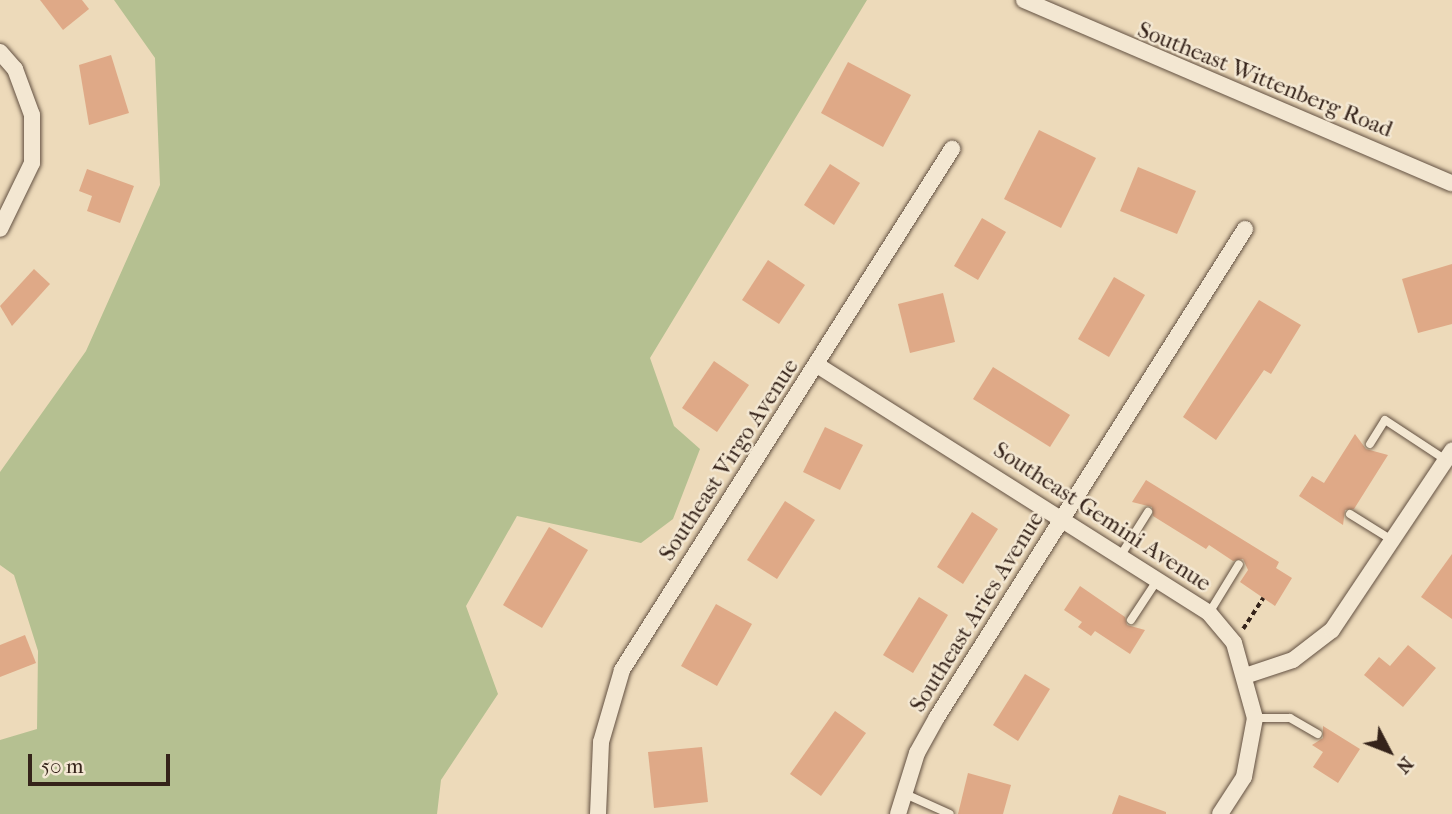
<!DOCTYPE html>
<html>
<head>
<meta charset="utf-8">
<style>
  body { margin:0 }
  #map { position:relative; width:1452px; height:814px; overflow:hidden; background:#eddaba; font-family:"IM FELL French Canon",serif }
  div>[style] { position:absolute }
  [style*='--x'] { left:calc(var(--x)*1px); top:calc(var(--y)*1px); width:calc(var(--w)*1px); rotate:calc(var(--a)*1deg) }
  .green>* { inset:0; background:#b5c091 }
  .building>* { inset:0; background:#dfa987 }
  .path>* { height:3.5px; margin-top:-1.75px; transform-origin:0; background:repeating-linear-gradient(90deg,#35231a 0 5px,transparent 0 8.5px) }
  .roads { filter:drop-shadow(0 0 2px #635142) drop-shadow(0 0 2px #635142) }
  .service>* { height:8px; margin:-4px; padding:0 4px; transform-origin:4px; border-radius:4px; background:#f3e7d2 }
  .minor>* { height:16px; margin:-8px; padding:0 8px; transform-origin:8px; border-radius:8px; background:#f3e7d2 }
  span { translate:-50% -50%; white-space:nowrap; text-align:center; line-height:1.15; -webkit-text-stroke:5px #f3e7d2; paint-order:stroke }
  .street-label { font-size:23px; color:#35231a }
  .north { position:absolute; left:1354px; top:716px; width:70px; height:70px; -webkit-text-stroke:5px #f3e7d2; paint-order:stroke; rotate:132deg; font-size:19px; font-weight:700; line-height:28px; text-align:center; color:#35231a }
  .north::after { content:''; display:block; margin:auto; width:24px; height:32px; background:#35231a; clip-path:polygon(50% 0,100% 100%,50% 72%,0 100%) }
  .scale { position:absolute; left:28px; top:754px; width:142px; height:32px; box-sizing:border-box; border:4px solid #35231a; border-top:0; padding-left:9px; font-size:21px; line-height:24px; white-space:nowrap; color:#35231a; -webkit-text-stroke:5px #f3e7d2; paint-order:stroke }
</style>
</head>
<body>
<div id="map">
  <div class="green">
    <i style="clip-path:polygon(114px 0,867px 0,650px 358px,674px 426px,700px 449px,673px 519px,641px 543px,517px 516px,466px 606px,498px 694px,441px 780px,437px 814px,0 814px,0 740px,37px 729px,38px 651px,14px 575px,0 565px,0 472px,86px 351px,160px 185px,155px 58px)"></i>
  </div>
  <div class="building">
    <i style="clip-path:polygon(40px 0,82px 0,89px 9px,63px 30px)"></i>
    <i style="clip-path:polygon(111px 55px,129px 113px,89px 125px,79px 65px)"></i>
    <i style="clip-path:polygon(848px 62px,911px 95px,883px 147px,821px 113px)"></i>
    <i style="clip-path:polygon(1039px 130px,1096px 158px,1061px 228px,1004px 199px)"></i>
    <i style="clip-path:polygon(830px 164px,860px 183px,834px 225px,804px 205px)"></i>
    <i style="clip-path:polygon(1138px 167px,1196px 191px,1177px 234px,1120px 211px)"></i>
    <i style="clip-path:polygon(87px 169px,134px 186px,120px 223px,87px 211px,92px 196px,79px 191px)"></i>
    <i style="clip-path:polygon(982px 218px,1006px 232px,978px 280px,954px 266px)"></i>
    <i style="clip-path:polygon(768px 260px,805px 285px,779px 324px,742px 300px)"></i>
    <i style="clip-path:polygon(1452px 264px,1452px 324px,1418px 333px,1402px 279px)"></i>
    <i style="clip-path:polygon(34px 269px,50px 284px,12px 326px,0 306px)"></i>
    <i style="clip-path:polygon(1114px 277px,1145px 295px,1109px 357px,1078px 339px)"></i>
    <i style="clip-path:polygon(943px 293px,955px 342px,910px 353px,898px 304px)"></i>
    <i style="clip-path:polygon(1259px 300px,1301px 325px,1271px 374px,1264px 370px,1216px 440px,1183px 417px)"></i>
    <i style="clip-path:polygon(714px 361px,749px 385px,717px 432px,682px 408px)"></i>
    <i style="clip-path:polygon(993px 367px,1070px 415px,1050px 447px,973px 399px)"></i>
    <i style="clip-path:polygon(825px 427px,863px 445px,840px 490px,803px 472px)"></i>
    <i style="clip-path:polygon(1355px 434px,1366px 449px,1388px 455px,1354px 509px,1345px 510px,1343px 525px,1299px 496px,1312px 476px,1324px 483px)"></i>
    <i style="clip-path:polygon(1146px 480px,1279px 562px,1276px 568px,1292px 578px,1275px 606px,1240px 582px,1248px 570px,1243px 559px,1233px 561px,1209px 545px,1206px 549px,1153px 516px,1152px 507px,1132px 502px)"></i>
    <i style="clip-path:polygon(785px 501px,815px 520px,777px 579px,747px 560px)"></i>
    <i style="clip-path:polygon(972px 512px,998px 529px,963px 584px,937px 567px)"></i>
    <i style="clip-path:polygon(549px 527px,588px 550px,542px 628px,503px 605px)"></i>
    <i style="clip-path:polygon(1452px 554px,1452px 619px,1421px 597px)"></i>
    <i style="clip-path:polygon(1080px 586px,1125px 617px,1127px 625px,1145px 630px,1130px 654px,1095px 631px,1091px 636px,1078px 627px,1082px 622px,1064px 610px)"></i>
    <i style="clip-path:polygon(919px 597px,948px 615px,913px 673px,883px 655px)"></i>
    <i style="clip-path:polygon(716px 604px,752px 624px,717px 686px,681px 666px)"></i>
    <i style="clip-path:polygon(25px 635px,36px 663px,0 677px,0 645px)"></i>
    <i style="clip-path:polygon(1408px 645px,1436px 668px,1403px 707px,1364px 675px,1379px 657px,1390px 666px)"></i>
    <i style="clip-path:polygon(1025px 674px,1050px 689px,1018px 741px,993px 725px)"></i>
    <i style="clip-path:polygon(835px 711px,866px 733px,821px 796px,790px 774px)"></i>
    <i style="clip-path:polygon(1323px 726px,1360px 749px,1338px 783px,1313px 767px,1323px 752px,1312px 745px,1323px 738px)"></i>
    <i style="clip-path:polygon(702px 747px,708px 802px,654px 808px,648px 752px)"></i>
    <i style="clip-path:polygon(968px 773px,1011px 785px,1003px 814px,958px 814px)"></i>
    <i style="clip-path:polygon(1119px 795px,1166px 812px,1166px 814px,1112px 814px)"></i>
  </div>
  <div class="path">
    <i style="--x:1243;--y:629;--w:37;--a:-57"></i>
  </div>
  <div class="roads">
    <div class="service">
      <i style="--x:1370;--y:444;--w:28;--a:-58"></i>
      <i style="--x:1385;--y:420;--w:73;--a:33.3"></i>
      <i style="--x:1350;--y:514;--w:49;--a:31.8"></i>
      <i style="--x:1121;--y:555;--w:51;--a:-57.9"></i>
      <i style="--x:1209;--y:613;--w:57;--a:-58.5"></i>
      <i style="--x:1131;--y:620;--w:49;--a:-56.6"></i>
      <i style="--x:1255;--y:718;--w:35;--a:0"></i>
      <i style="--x:1290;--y:718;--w:32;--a:30"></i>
      <i style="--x:903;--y:793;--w:51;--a:24.1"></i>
    </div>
    <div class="minor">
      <i style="--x:1024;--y:0;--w:465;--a:23.2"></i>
      <i style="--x:0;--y:52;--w:23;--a:49"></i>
      <i style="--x:15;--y:69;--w:49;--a:69.7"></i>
      <i style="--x:32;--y:115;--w:48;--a:90"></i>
      <i style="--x:32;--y:163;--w:73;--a:115.9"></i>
      <i style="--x:817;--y:365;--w:464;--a:32.3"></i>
      <i style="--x:1209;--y:613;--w:39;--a:50"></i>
      <i style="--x:1234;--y:643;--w:78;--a:74.4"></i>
      <i style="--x:1255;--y:718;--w:60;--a:100.6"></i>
      <i style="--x:1244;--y:777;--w:44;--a:123"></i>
      <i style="--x:1248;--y:675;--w:47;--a:-18.4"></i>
      <i style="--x:1293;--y:660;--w:49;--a:-37.6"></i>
      <i style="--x:1332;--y:630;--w:216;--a:-56.2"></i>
      <i style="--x:598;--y:814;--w:72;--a:-87.6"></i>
      <i style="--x:601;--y:742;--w:75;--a:-73.7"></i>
      <i style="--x:622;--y:670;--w:617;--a:-57.65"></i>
      <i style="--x:898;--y:814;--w:64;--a:-72.7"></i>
      <i style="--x:917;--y:753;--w:41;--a:-60.9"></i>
      <i style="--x:937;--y:717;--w:577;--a:-57.74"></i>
    </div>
  </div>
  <div class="street-label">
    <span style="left:1265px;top:80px;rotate:22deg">Southeast Wittenberg Road</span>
    <span style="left:729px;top:460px;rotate:-57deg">Southeast Virgo Avenue</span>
    <span style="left:1102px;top:517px;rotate:33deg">Southeast Gemini Avenue</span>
    <span style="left:977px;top:612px;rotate:-58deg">Southeast Aries Avenue</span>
  </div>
  <div class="north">N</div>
  <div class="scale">50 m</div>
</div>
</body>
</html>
